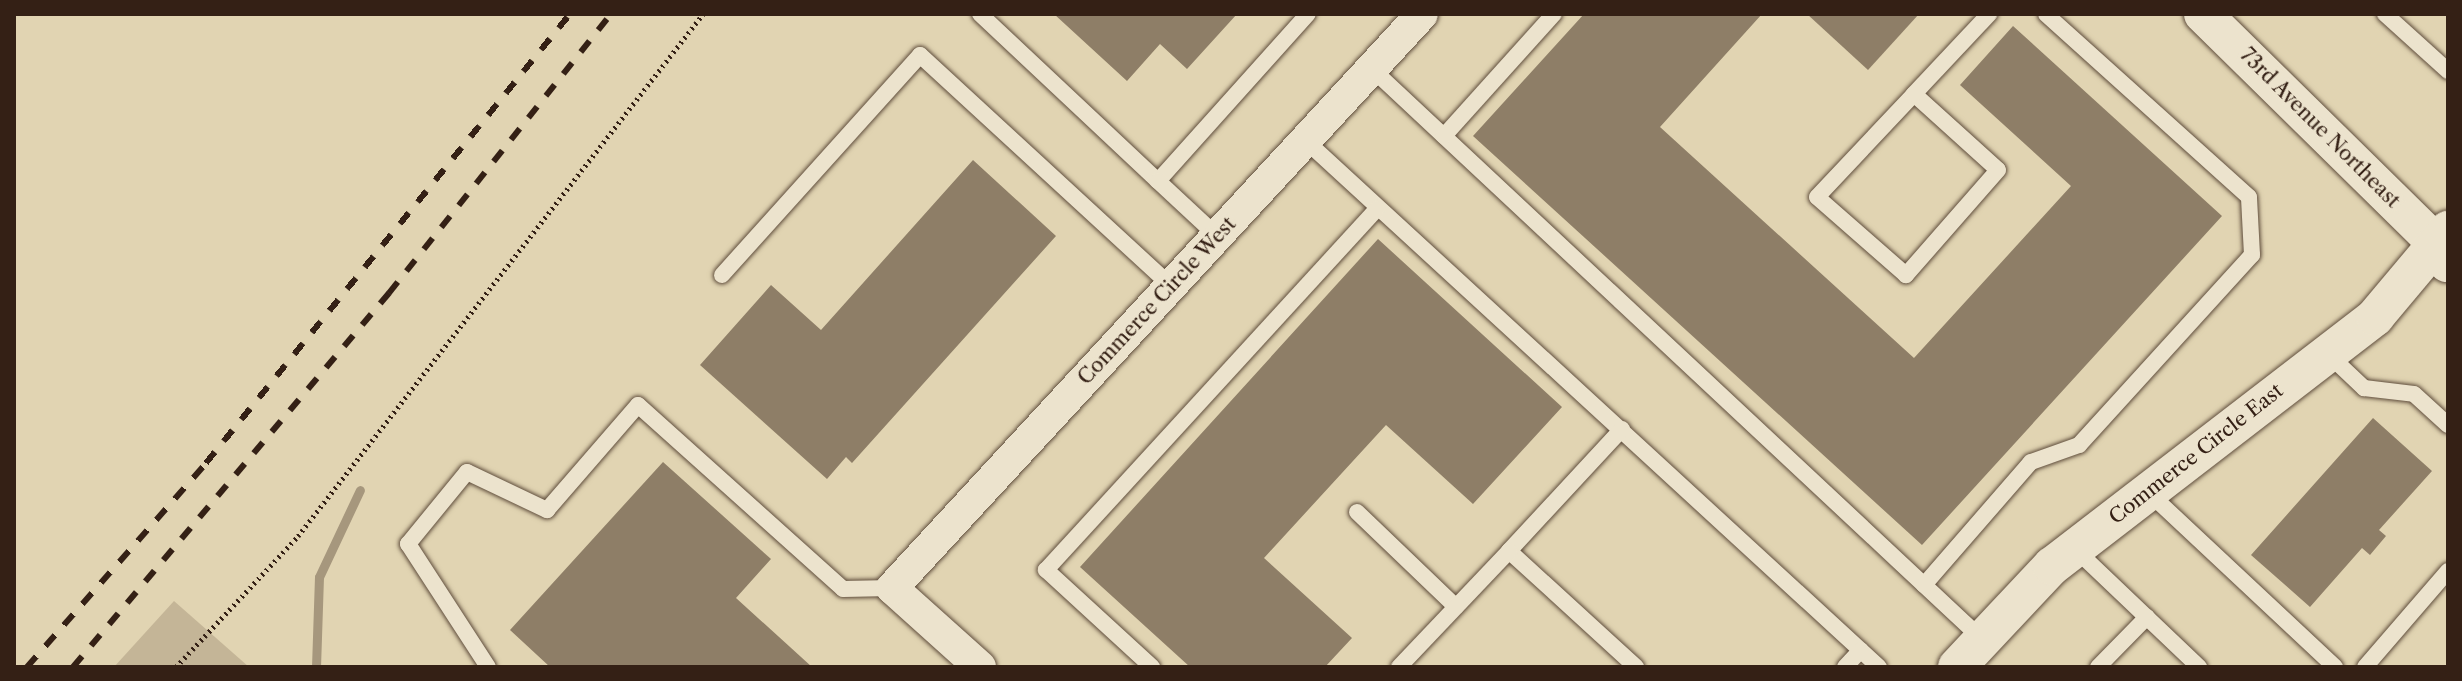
<!DOCTYPE html>
<html>
<head>
<meta charset="utf-8">
<style>
  body { margin:0 }
  #map { position:relative; width:2462px; height:681px; overflow:hidden; background:#e1d4b2; font-family:"Libre Caslon Text",serif }
  div>[style] { position:absolute }
  [style*='--x'] { left:calc(var(--x)*1px); top:calc(var(--y)*1px); width:calc(var(--w)*1px); rotate:calc(var(--a)*1deg) }
  .green>* { inset:0; background:#c4b597 }
  .stream>* { height:9px; margin:-4.5px; padding:0 4.5px; transform-origin:4.5px; border-radius:4.5px; background:#a6977d }
  .building>* { inset:0; background:#8e7e67 }
  .path>* { height:5px; margin-top:-2.5px; transform-origin:0; background:repeating-linear-gradient(90deg,#342015 0 2px,transparent 0 6px) }
  .roads { filter:drop-shadow(0 0 2px #5f4d3c) drop-shadow(0 0 2px #5f4d3c) }
  .service>* { height:16px; margin:-8px; padding:0 8px; transform-origin:8px; border-radius:8px; background:#ece3cd }
  .minor>* { height:32px; margin:-16px; padding:0 16px; transform-origin:16px; border-radius:16px; background:#ece3cd }
  .tertiary>* { height:38px; margin:-19px; padding:0 19px; transform-origin:19px; border-radius:19px; background:#ece3cd }
  .rail>* { height:6px; margin-top:-3px; transform-origin:0; background:repeating-linear-gradient(90deg,#342015 0 14px,transparent 0 28px) }
  span { translate:-50% -50%; white-space:nowrap; text-align:center; line-height:1.15; -webkit-text-stroke:7px #ece3cd; paint-order:stroke }
  .street-label { font-size:20px; color:#342015 }
  .frame { position:absolute; inset:0; border:16px solid #342015; pointer-events:none }
</style>
</head>
<body>
<div id="map">
  <div class="green">
    <i style="clip-path:polygon(174px 601px,249px 667px,114px 667px)"></i>
  </div>
  <div class="stream">
    <i style="--x:316;--y:667;--w:90;--a:-88.1"></i>
    <i style="--x:319;--y:577;--w:96;--a:-64.8"></i>
  </div>
  <div class="building">
    <i style="clip-path:polygon(1054px 14px,1237px 14px,1187px 69px,1160px 44px,1127px 81px)"></i>
    <i style="clip-path:polygon(1584px 14px,1762px 14px,1660px 127px,1914px 358px,2071px 186px,1960px 85px,2013px 26px,2222px 216px,1922px 545px,1473px 136px)"></i>
    <i style="clip-path:polygon(1807px 14px,1919px 14px,1868px 70px)"></i>
    <i style="clip-path:polygon(973px 160px,1056px 236px,852px 463px,846px 457px,827px 479px,700px 365px,771px 285px,821px 330px)"></i>
    <i style="clip-path:polygon(1378px 239px,1562px 407px,1473px 504px,1386px 425px,1264px 558px,1352px 638px,1325px 667px,1190px 667px,1080px 567px)"></i>
    <i style="clip-path:polygon(2373px 418px,2432px 471px,2379px 530px,2386px 536px,2370px 555px,2362px 548px,2310px 607px,2251px 555px)"></i>
    <i style="clip-path:polygon(663px 462px,771px 559px,736px 598px,812px 667px,550px 667px,510px 630px)"></i>
  </div>
  <div class="path">
    <i style="--x:176;--y:667;--w:179;--a:-47"></i>
    <i style="--x:298;--y:536;--w:661;--a:-52.19"></i>
  </div>
  <div class="roads">
    <div class="service">
      <i style="--x:980;--y:14;--w:244;--a:43.2"></i>
      <i style="--x:1158;--y:181;--w:224;--a:-48.1"></i>
      <i style="--x:2385;--y:14;--w:85;--a:42.1"></i>
      <i style="--x:1371;--y:68;--w:838;--a:43.07"></i>
      <i style="--x:1914;--y:94;--w:113;--a:42.1"></i>
      <i style="--x:1998;--y:170;--w:140;--a:131.2"></i>
      <i style="--x:1906;--y:275;--w:118;--a:-138.8"></i>
      <i style="--x:1817;--y:197;--w:141;--a:-46.7"></i>
      <i style="--x:1914;--y:94;--w:110;--a:-46.8"></i>
      <i style="--x:1444;--y:136;--w:164;--a:-48"></i>
      <i style="--x:1305;--y:140;--w:779;--a:42.56"></i>
      <i style="--x:1158;--y:181;--w:81;--a:43"></i>
      <i style="--x:722;--y:275;--w:296;--a:-48"></i>
      <i style="--x:920;--y:55;--w:341;--a:42.6"></i>
      <i style="--x:2328;--y:354;--w:50;--a:43.4"></i>
      <i style="--x:2364;--y:388;--w:50;--a:6.8"></i>
      <i style="--x:2414;--y:394;--w:46;--a:42.4"></i>
      <i style="--x:1622;--y:429;--w:166;--a:132.8"></i>
      <i style="--x:1509;--y:551;--w:172;--a:42.4"></i>
      <i style="--x:2148;--y:492;--w:256;--a:43.1"></i>
      <i style="--x:1357;--y:512;--w:137;--a:43.8"></i>
      <i style="--x:2074;--y:548;--w:173;--a:43.6"></i>
      <i style="--x:1924;--y:585;--w:163;--a:-49"></i>
      <i style="--x:2031;--y:462;--w:51;--a:-19.5"></i>
      <i style="--x:2079;--y:445;--w:257;--a:-47.7"></i>
      <i style="--x:2252;--y:255;--w:58;--a:-93"></i>
      <i style="--x:2249;--y:197;--w:273;--a:-138"></i>
      <i style="--x:488;--y:667;--w:147;--a:-123"></i>
      <i style="--x:408;--y:544;--w:93;--a:-50.7"></i>
      <i style="--x:467;--y:472;--w:89;--a:25.4"></i>
      <i style="--x:547;--y:510;--w:139;--a:-49.1"></i>
      <i style="--x:638;--y:405;--w:275;--a:41.9"></i>
      <i style="--x:843;--y:589;--w:49;--a:-1.2"></i>
      <i style="--x:1152;--y:667;--w:144;--a:-137.5"></i>
      <i style="--x:1046;--y:570;--w:490;--a:-47.5"></i>
      <i style="--x:1399;--y:667;--w:160;--a:-46.5"></i>
      <i style="--x:1845;--y:667;--w:23;--a:-47"></i>
      <i style="--x:2098;--y:667;--w:70;--a:-45.6"></i>
      <i style="--x:2365;--y:667;--w:127;--a:-49.2"></i>
    </div>
    <div class="minor">
      <i style="--x:980;--y:667;--w:118;--a:-138.1"></i>
      <i style="--x:892;--y:588;--w:781;--a:-47.28"></i>
    </div>
    <div class="tertiary">
      <i style="--x:2203;--y:14;--w:327;--a:44.5"></i>
      <i style="--x:2436;--y:243;--w:23;--a:61"></i>
      <i style="--x:1957;--y:667;--w:139;--a:-46.8"></i>
      <i style="--x:2052;--y:566;--w:408;--a:-37.6"></i>
      <i style="--x:2375;--y:317;--w:114;--a:-50"></i>
    </div>
  </div>
  <div class="rail">
    <i style="--x:27;--y:667;--w:271;--a:-48.7"></i>
    <i style="--x:206;--y:463;--w:578;--a:-50.97"></i>
    <i style="--x:73;--y:667;--w:490;--a:-49.8"></i>
    <i style="--x:389;--y:293;--w:357;--a:-51.5"></i>
  </div>
  <div class="street-label">
    <span style="left:2320px;top:128px;rotate:45deg">73rd Avenue Northeast</span>
    <span style="left:1157px;top:301px;rotate:-47deg">Commerce Circle West</span>
    <span style="left:2196px;top:454px;rotate:-38deg">Commerce Circle East</span>
  </div>
  <div class="frame"></div>
</div>
</body>
</html>
